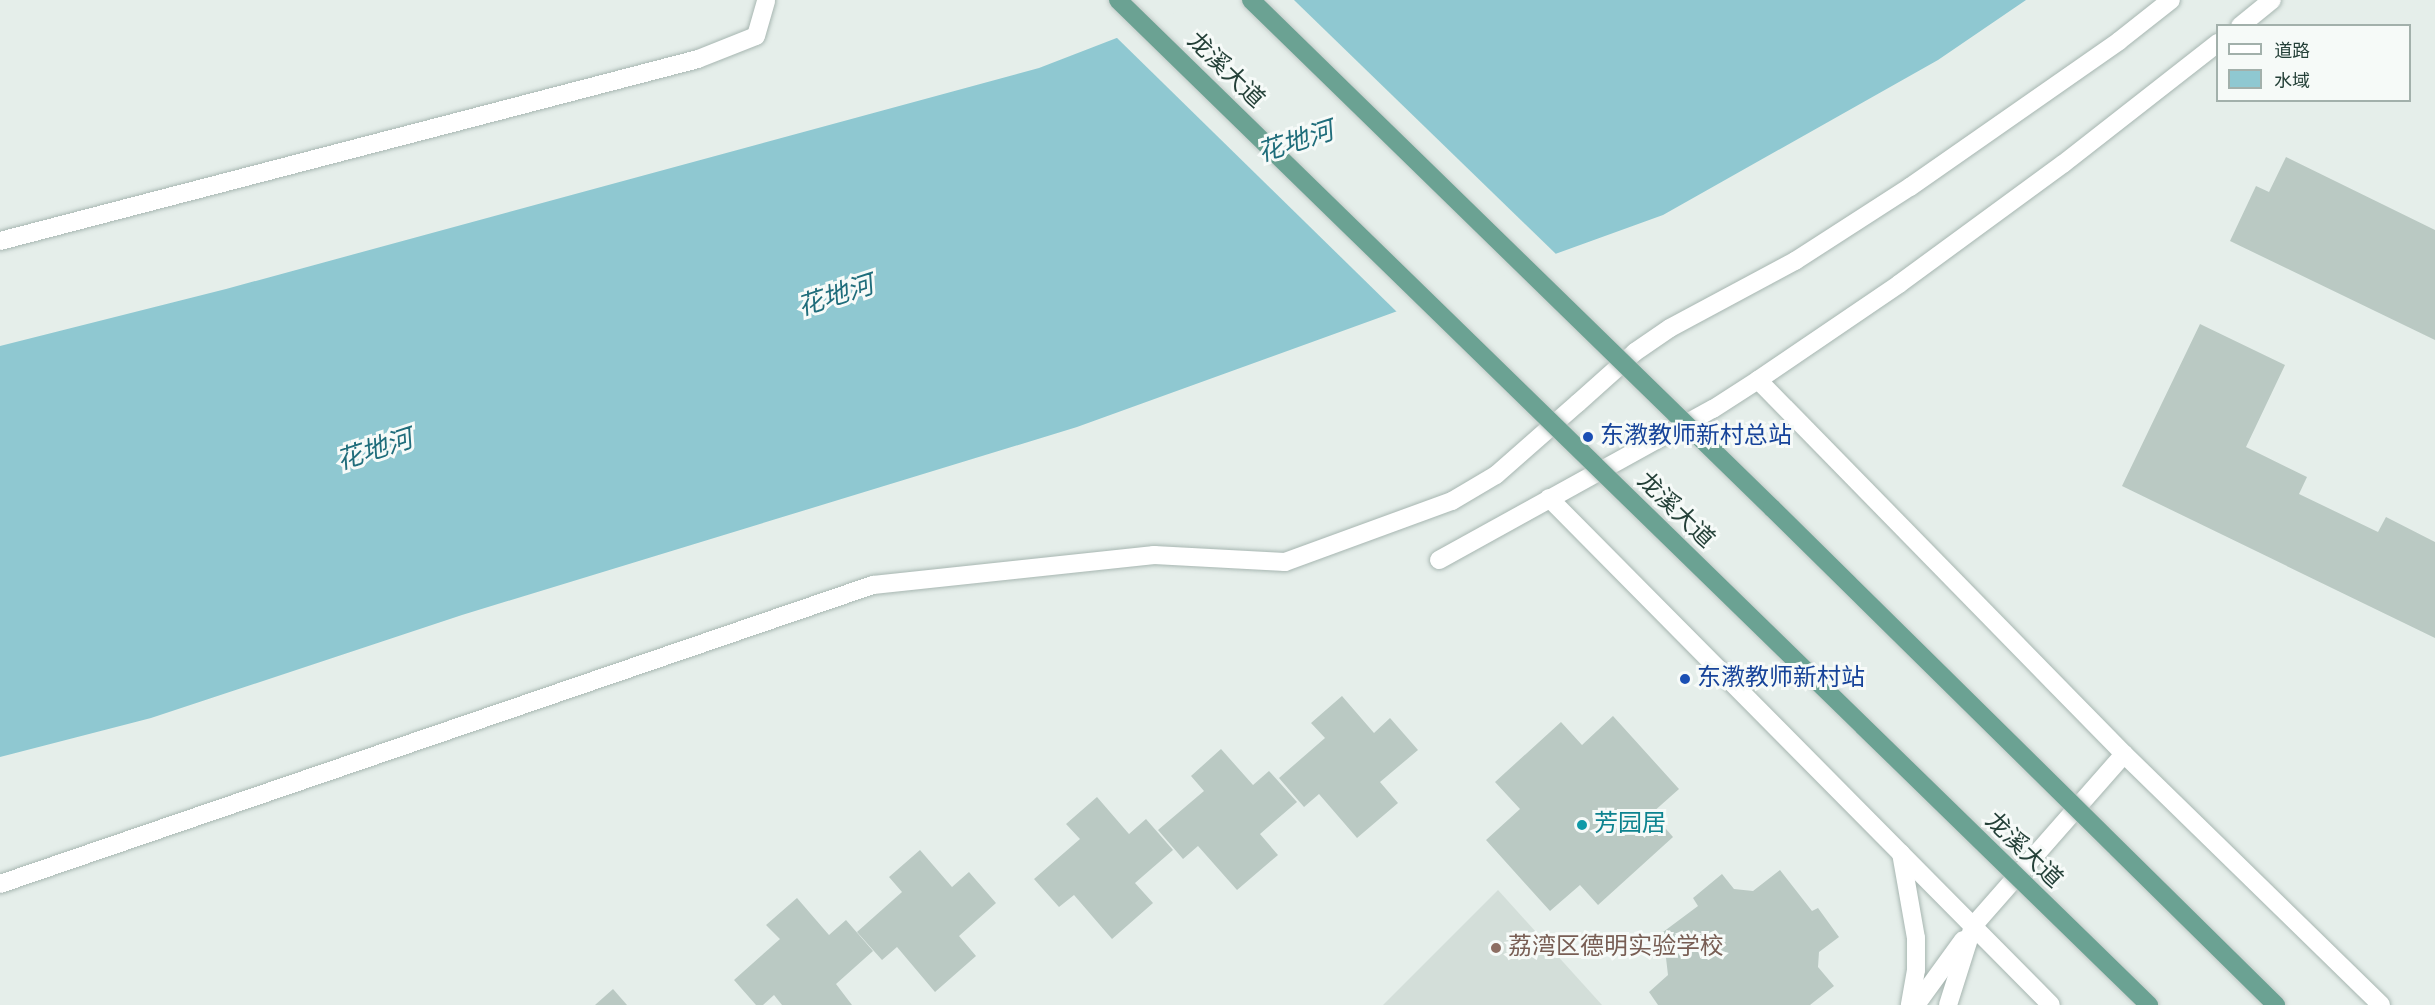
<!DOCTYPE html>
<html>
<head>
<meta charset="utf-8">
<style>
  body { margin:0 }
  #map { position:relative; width:2435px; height:1005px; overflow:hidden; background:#e5eeea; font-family:"Alegreya Sans","Noto Sans SC",sans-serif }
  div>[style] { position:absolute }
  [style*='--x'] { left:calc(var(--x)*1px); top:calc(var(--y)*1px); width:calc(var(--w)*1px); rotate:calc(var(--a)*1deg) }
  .built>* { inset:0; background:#d3ded9 }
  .water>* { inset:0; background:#8fc8d1 }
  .pier>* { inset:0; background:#e5eeea }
  .building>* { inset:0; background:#bac9c3 }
  .roads { filter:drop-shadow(0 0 2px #a7b6b1) drop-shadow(0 0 2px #a7b6b1) }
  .lane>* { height:18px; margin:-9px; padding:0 9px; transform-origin:9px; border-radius:9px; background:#fff }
  .street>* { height:18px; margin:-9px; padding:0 9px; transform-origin:9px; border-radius:9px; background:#fff }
  .secondary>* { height:18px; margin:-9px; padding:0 9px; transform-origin:9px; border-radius:9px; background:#fff }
  .bridges { filter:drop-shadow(0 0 2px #c2cac7) drop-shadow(0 0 2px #c2cac7) }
  .primary-bridge>* { height:18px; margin:-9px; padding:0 9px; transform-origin:9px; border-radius:9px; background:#6ba293 }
  .dots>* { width:16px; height:16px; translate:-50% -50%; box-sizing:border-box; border:3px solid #f6faf8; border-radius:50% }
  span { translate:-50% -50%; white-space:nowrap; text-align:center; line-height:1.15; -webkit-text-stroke:6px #f6faf8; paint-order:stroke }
  .street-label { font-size:24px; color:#244038 }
  .transit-label { font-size:24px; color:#164399 }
  .left { translate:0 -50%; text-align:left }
  .culture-label { font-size:24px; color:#0d838f }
  .education-label { font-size:24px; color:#785e54 }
  .water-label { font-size:26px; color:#1f6d7b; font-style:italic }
  .legend { position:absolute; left:2216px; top:24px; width:195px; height:78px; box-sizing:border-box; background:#f6faf8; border:2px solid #a2b0ab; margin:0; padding:8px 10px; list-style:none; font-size:18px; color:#244038 }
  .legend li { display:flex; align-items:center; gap:12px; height:30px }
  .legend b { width:30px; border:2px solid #a2b0ab }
</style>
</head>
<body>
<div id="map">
  <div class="built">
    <i style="clip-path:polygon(1498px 890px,1602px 1005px,1383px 1005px)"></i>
  </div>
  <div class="water">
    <i style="clip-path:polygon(1215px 0,2026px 0,1938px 60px,1663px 215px,1077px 427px,462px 615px,151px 718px,0 757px,0 346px,226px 289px,1039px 68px)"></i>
  </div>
  <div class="pier">
    <i style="clip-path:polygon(1207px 0,1294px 0,1558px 256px,1399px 314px,1115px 36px)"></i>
  </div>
  <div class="building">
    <i style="clip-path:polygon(2286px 157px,2435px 230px,2435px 340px,2230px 241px,2256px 186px,2269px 192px)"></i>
    <i style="clip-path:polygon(2200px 324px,2285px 365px,2246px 447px,2307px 477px,2299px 494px,2378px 532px,2386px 517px,2435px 542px,2435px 638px,2122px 486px)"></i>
    <i style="clip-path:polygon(1342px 696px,1374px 733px,1390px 718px,1418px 750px,1380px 782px,1398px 803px,1357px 838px,1319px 794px,1304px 807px,1279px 778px,1325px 738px,1311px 723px)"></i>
    <i style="clip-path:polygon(1613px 716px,1679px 789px,1652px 813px,1673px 837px,1598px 905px,1580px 885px,1550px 911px,1486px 840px,1520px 809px,1495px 782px,1561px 722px,1582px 745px)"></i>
    <i style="clip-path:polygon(1221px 749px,1253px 785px,1269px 771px,1297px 802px,1260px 834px,1278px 855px,1237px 890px,1198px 846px,1183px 859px,1158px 830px,1204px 791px,1191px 776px)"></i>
    <i style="clip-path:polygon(1097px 797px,1129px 834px,1146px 819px,1173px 850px,1135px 883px,1153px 903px,1112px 939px,1074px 895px,1059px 907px,1034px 879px,1080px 839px,1066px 824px)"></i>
    <i style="clip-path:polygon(920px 850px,952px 887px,969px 872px,996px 903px,959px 936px,976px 956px,935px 992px,897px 947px,882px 960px,857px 932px,902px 892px,889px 877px)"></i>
    <i style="clip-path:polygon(1780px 870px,1812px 911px,1818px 908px,1839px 937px,1819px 952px,1818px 967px,1834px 986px,1810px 1005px,1658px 1005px,1649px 992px,1668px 975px,1666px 958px,1651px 941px,1698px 906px,1693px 898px,1722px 874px,1734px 889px,1753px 891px)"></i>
    <i style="clip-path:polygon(797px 898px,829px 935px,846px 920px,873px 951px,836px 984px,852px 1005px,782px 1005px,774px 995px,763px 1005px,756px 1005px,734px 980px,780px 939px,766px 925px)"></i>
    <i style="clip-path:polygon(613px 989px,627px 1005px,595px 1005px)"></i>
  </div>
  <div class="roads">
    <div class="lane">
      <i style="--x:0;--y:884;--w:923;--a:-18.91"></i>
      <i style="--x:873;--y:585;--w:283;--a:-6.1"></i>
      <i style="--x:1154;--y:555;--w:131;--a:3.1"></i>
      <i style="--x:1285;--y:562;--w:178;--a:-20.1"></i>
      <i style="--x:1452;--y:501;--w:51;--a:-30.6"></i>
      <i style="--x:1496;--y:475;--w:109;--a:-41.3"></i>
    </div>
    <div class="street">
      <i style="--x:2240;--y:26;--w:41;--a:-39.1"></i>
      <i style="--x:0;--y:241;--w:721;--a:-14.61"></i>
      <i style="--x:698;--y:59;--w:62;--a:-21.6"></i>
      <i style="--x:756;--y:36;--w:37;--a:-74"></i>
      <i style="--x:1578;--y:403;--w:76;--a:-41.8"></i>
      <i style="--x:1635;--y:352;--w:42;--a:-34.4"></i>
      <i style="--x:1670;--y:328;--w:142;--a:-28.2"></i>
      <i style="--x:1795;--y:261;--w:137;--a:-32.8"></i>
      <i style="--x:1910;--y:187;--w:255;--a:-34.9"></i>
      <i style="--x:2119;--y:41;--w:66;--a:-38.3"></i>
      <i style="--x:1439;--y:560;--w:313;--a:-28.9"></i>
      <i style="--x:1713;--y:409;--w:54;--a:-32.8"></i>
      <i style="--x:1758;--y:380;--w:171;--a:-34.2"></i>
      <i style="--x:1899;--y:284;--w:203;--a:-36.2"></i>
      <i style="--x:2063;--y:164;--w:197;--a:-38"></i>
    </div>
    <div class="secondary">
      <i style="--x:1758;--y:380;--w:523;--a:45.62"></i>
      <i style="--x:2124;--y:754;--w:359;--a:44.3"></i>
      <i style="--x:1549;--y:498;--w:713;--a:45.28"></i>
      <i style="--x:1901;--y:853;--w:86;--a:80"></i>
      <i style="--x:1916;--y:938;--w:32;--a:90"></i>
      <i style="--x:1916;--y:970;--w:36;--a:100"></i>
      <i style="--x:1916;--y:1005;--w:80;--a:-54.1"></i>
      <i style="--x:1948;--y:1005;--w:83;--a:-72.4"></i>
      <i style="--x:1973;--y:926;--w:229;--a:-48.7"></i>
    </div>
  </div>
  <div class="bridges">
    <div class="primary-bridge">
      <i style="--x:1118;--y:0;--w:1440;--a:44.27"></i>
      <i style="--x:1251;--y:0;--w:728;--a:44.28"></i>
      <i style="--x:1772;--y:508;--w:708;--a:44.6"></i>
    </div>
  </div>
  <div class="dots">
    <i style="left:1588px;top:437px;background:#1a4fb4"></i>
    <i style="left:1685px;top:679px;background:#1a4fb4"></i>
    <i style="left:1582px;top:825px;background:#0f9aa8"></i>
    <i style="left:1496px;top:948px;background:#8d6e63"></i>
  </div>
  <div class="street-label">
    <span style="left:1225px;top:71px;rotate:44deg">龙溪大道</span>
    <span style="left:1675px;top:511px;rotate:44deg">龙溪大道</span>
    <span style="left:2023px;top:851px;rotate:44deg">龙溪大道</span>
  </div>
  <div class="transit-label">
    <span class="left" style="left:1600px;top:437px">东漖教师新村总站</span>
    <span class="left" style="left:1697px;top:679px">东漖教师新村站</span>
  </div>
  <div class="culture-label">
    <span class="left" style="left:1594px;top:825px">芳园居</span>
  </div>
  <div class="education-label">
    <span class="left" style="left:1508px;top:948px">荔湾区德明实验学校</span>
  </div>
  <div class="water-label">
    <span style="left:1296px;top:143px;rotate:-18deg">花地河</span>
    <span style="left:836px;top:297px;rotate:-18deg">花地河</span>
    <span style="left:375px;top:451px;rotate:-18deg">花地河</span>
  </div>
  <ul class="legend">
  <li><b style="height:8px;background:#fff"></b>道路</li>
  <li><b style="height:16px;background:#8fc8d1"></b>水域</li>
  </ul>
</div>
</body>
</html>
